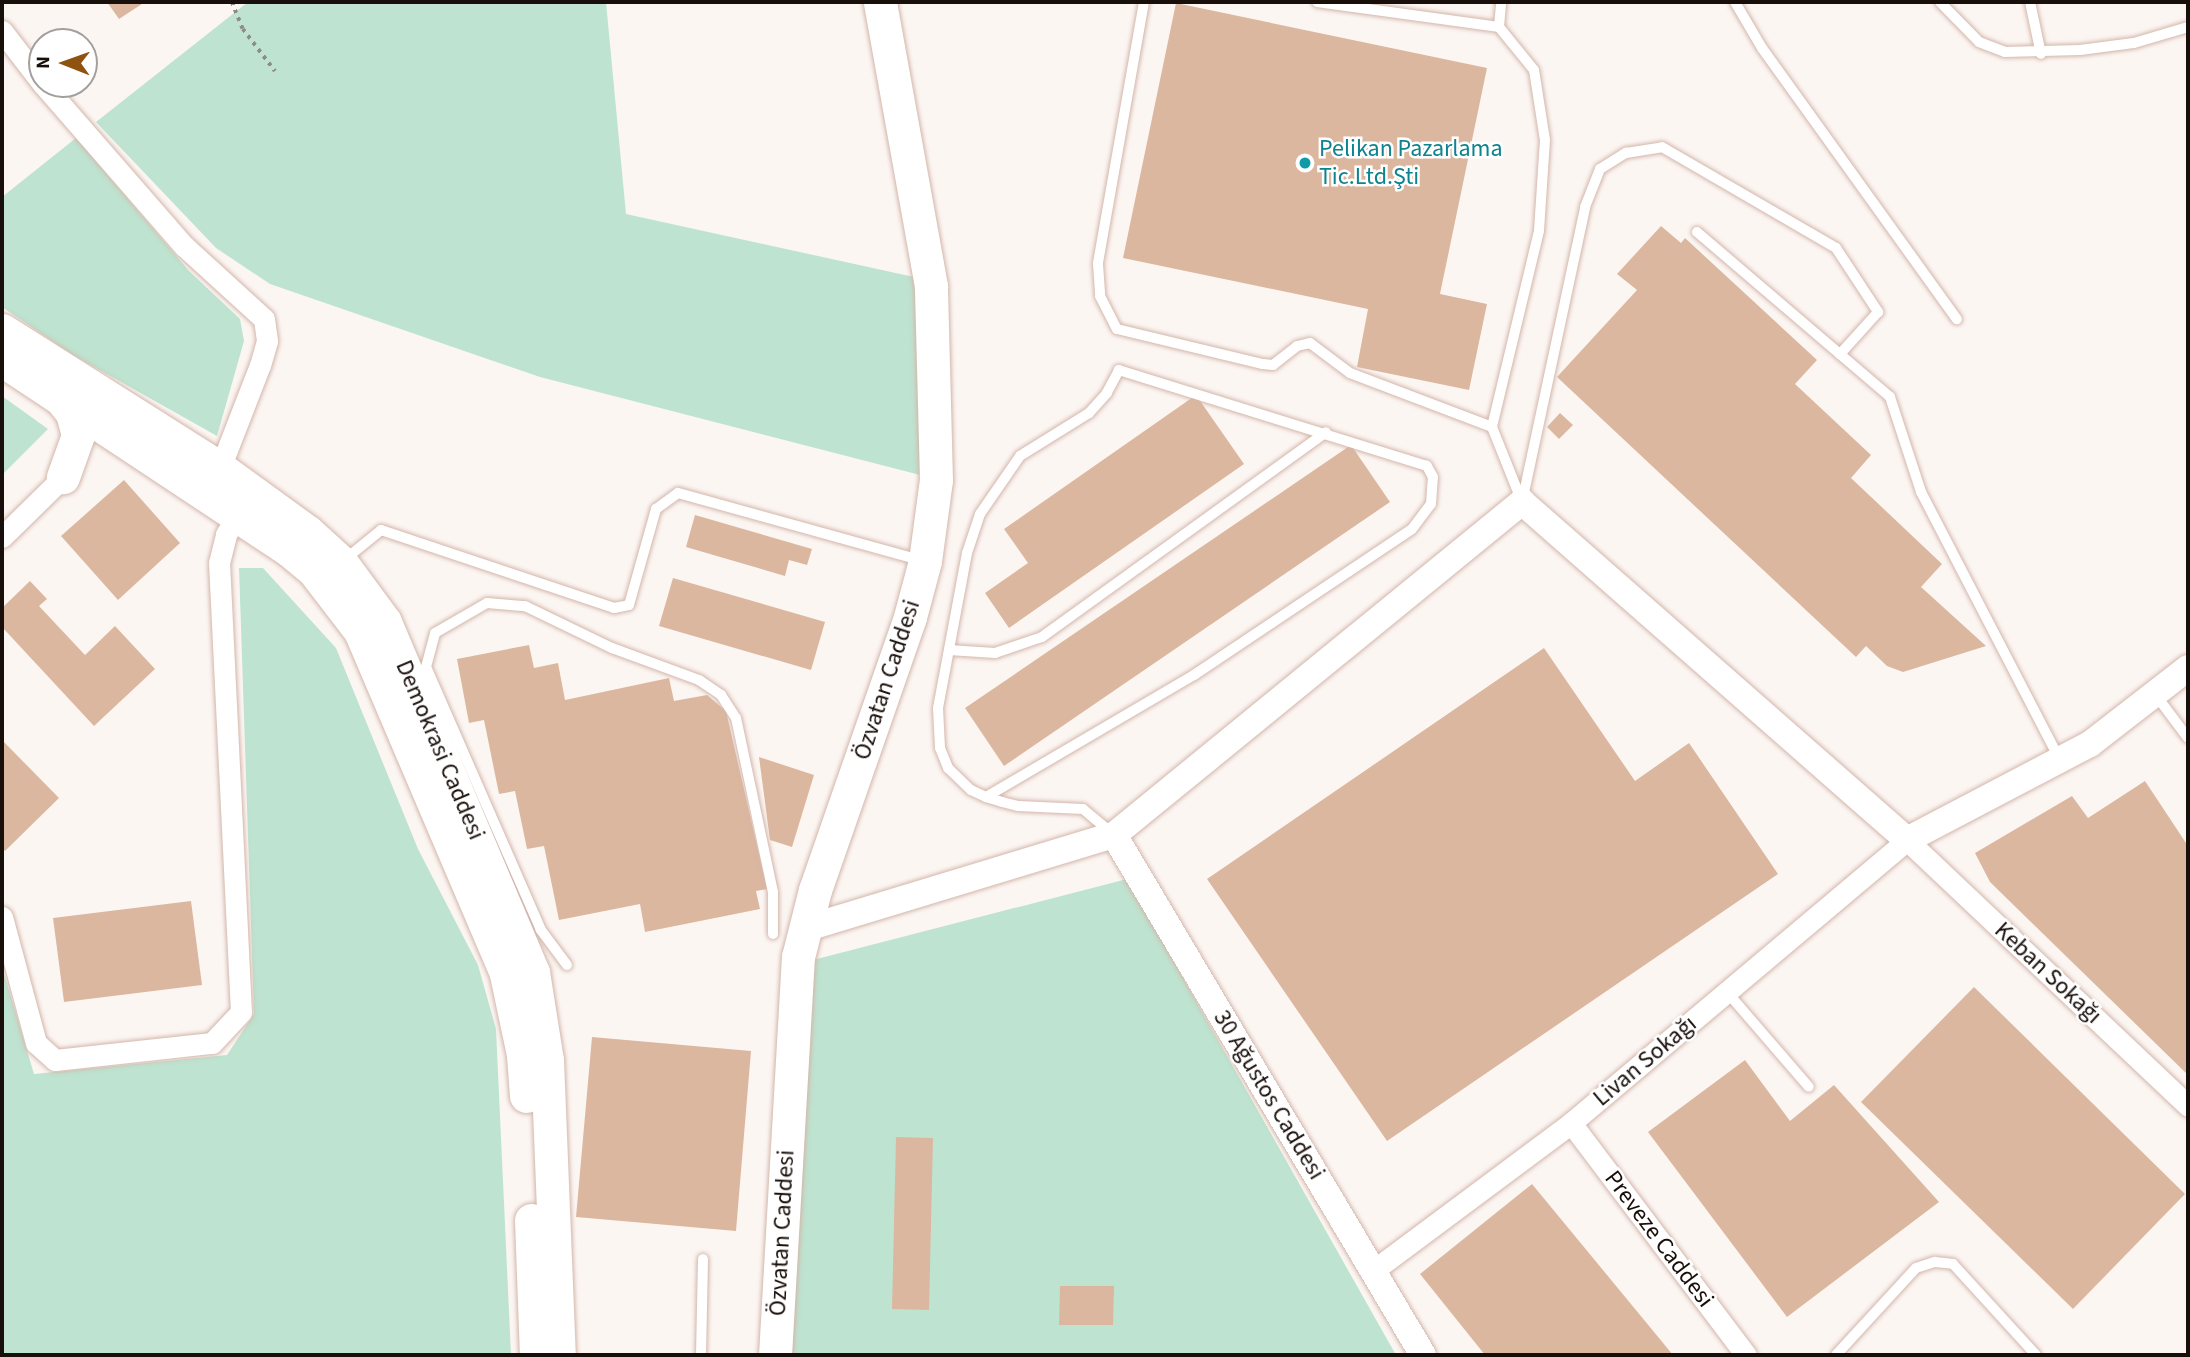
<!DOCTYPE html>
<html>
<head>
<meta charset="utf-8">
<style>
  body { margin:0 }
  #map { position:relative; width:2190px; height:1357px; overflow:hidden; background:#fcf6f3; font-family:"Source Sans 3",sans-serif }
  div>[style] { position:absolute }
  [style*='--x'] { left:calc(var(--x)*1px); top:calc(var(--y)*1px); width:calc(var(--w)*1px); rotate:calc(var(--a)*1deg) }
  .green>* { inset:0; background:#bee3d0 }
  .building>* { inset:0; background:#dcb79f }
  .path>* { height:3.5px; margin-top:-1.75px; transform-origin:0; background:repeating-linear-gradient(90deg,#928a87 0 3.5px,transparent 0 8.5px) }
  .roads { filter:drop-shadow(0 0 2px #d3b6aa) drop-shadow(0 0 2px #d3b6aa) }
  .service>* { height:10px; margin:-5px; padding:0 5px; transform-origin:5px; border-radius:5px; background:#fff }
  .minor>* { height:21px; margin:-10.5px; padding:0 10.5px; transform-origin:10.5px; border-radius:10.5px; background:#fff }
  .tertiary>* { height:26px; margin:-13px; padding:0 13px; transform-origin:13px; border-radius:13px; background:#fff }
  .primary>* { height:33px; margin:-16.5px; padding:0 16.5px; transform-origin:16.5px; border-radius:16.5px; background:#fff }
  .dots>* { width:19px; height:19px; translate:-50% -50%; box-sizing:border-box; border:4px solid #fff; border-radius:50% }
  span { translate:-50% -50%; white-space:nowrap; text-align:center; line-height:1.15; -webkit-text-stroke:5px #fff; paint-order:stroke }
  .culture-label { font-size:24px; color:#0d838f }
  .left { translate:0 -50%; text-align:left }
  .street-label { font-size:24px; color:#180e0a }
  .frame { position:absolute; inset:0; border:4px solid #180e0a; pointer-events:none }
  .north { position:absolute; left:28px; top:28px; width:70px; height:70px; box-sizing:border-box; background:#fff; border:2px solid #a39f9d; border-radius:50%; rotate:271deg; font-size:19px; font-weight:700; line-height:28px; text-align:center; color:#180e0a }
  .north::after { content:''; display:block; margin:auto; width:24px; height:32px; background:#8e5311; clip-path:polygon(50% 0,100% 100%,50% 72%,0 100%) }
</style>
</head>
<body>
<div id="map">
  <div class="green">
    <i style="clip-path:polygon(248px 2px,606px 2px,626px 214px,914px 277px,924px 476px,540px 377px,270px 284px,216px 248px,96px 122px)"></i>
    <i style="clip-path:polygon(76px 138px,189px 271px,240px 319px,244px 341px,217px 436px,73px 355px,2px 307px,2px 197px)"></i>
    <i style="clip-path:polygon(2px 396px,48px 429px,2px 475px)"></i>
    <i style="clip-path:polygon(239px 568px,263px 568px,336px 648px,418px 849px,478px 965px,496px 1029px,511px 1355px,2px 1355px,2px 967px,34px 1074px,227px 1055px,254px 1014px)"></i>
    <i style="clip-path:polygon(1127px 879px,1396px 1355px,792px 1355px,813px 960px)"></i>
  </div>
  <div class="building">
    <i style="clip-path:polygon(107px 2px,145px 2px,119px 19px)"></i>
    <i style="clip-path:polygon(1176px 3px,1487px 68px,1440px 294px,1487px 304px,1469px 390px,1357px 367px,1368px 309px,1123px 258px)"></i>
    <i style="clip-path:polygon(1661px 226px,1681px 243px,1685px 238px,1817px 360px,1795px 384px,1871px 455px,1851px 478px,1942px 564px,1921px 587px,1986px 646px,1903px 672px,1887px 666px,1866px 646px,1856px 657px,1557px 377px,1637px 290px,1617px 274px)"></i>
    <i style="clip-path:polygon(1196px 395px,1244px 464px,1009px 628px,985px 593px,1028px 563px,1004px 529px)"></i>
    <i style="clip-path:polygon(1560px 413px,1573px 425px,1559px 439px,1547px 427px)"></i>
    <i style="clip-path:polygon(1351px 445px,1390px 502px,1004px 766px,965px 708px)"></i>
    <i style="clip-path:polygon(124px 480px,180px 543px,118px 600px,61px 536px)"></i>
    <i style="clip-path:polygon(695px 515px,812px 549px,807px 565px,789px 560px,785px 576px,686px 547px)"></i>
    <i style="clip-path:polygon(673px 578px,825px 622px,811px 670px,659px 626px)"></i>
    <i style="clip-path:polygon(30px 581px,47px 599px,39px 606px,85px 655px,115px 626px,155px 669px,94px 726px,2px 627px,2px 608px)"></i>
    <i style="clip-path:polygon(529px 645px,534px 668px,558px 663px,565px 700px,669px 678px,674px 701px,707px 695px,726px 711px,767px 889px,756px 891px,760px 909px,645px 932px,640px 904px,559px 920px,544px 846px,527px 849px,515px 791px,499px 794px,484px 720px,469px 723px,457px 659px)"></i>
    <i style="clip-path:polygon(1544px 648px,1635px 781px,1689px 743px,1778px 874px,1387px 1141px,1207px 879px)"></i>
    <i style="clip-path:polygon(2px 740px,59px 798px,5px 851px,2px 848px)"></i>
    <i style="clip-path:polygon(759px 757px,814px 775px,792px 847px,770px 840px)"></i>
    <i style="clip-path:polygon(2145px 781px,2188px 846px,2188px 1075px,1990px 882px,1975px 853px,2072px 796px,2088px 818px)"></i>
    <i style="clip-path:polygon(191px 901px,202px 985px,64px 1002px,53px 918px)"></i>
    <i style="clip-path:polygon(1974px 987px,2185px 1194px,2073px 1309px,1861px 1102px)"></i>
    <i style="clip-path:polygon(592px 1037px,751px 1051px,736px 1231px,576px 1217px)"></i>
    <i style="clip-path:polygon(1745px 1060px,1790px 1121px,1834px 1085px,1939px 1202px,1787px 1317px,1648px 1132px)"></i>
    <i style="clip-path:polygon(896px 1137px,933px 1138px,929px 1310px,892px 1309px)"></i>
    <i style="clip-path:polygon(1532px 1184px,1673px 1355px,1485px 1355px,1420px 1274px)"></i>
    <i style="clip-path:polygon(1060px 1286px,1114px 1286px,1113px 1325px,1059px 1325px)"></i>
  </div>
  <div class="path">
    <i style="--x:232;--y:2;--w:29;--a:68"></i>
    <i style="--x:243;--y:29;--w:53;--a:52.7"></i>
  </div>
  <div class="roads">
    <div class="service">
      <i style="--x:1144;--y:2;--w:266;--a:100"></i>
      <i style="--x:1098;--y:264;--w:32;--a:86"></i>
      <i style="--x:1100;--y:296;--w:37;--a:63"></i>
      <i style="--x:1117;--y:329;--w:150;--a:13.5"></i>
      <i style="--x:1263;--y:364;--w:10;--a:6"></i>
      <i style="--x:1273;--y:365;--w:31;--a:-38"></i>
      <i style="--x:1297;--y:346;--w:13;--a:-13"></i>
      <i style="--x:1310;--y:343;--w:50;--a:36.9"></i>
      <i style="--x:1350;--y:373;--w:152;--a:20.8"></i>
      <i style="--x:1317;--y:2;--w:184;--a:7.8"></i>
      <i style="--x:1499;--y:27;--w:55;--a:50.9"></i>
      <i style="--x:1534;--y:70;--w:71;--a:81.1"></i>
      <i style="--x:1545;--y:140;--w:91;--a:93.8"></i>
      <i style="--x:1539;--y:231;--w:202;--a:103.5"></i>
      <i style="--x:1492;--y:427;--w:81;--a:68.2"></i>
      <i style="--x:1735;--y:2;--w:53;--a:59.6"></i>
      <i style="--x:1762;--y:48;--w:334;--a:54.3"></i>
      <i style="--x:1940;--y:2;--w:56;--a:45.7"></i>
      <i style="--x:1979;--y:42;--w:28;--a:21"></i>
      <i style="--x:2005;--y:52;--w:75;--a:-1.5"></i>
      <i style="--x:2080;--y:50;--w:54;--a:-7.4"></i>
      <i style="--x:2134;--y:43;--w:56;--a:-16.5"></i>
      <i style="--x:2030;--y:2;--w:53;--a:78.1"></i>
      <i style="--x:1499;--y:27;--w:25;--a:-85"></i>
      <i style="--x:1697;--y:232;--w:254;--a:40.5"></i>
      <i style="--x:1890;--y:397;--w:100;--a:71.9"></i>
      <i style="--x:1921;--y:492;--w:302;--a:62.6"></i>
      <i style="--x:1522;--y:502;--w:302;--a:-77.9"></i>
      <i style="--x:1585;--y:207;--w:41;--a:-68.5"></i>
      <i style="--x:1600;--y:169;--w:31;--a:-32"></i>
      <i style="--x:1626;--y:153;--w:36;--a:-9"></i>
      <i style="--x:1662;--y:147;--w:201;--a:30.1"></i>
      <i style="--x:1836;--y:248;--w:77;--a:56.7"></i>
      <i style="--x:1878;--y:312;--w:57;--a:132.1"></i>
      <i style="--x:343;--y:561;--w:49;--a:-39.2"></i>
      <i style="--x:381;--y:530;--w:246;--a:18.5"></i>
      <i style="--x:614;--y:608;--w:15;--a:-11"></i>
      <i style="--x:629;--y:605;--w:100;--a:-74.3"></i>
      <i style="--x:656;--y:509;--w:27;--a:-36"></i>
      <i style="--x:678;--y:493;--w:251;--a:15.5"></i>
      <i style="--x:949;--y:650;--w:46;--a:3.7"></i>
      <i style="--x:995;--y:653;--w:50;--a:-18.8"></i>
      <i style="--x:1042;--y:637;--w:350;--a:-35.8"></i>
      <i style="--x:2155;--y:694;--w:55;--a:53.1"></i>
      <i style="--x:986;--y:797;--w:241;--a:-30.4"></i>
      <i style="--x:1194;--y:675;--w:262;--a:-33.8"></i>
      <i style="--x:1412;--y:529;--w:31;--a:-53"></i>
      <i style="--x:1431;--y:504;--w:27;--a:-86"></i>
      <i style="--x:1433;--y:477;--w:13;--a:-119"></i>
      <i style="--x:1427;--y:466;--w:323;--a:-162.7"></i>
      <i style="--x:1119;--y:370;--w:26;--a:118"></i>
      <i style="--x:1107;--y:393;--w:27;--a:132"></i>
      <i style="--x:1089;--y:413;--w:81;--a:148.1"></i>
      <i style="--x:1020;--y:456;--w:70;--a:124.6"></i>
      <i style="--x:980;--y:514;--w:41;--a:108.4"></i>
      <i style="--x:967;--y:553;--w:158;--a:100.6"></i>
      <i style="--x:938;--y:708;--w:40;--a:87.1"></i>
      <i style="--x:940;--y:748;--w:22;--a:68"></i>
      <i style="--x:948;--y:768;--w:32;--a:44"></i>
      <i style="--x:971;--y:790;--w:17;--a:25"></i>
      <i style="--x:986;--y:797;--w:17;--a:17"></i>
      <i style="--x:1002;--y:802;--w:16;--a:14"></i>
      <i style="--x:1018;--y:806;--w:65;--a:2.6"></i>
      <i style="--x:1083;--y:809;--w:38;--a:40"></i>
      <i style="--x:567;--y:965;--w:44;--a:-126.6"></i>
      <i style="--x:541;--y:930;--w:287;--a:-113.6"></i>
      <i style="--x:426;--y:667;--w:35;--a:-75"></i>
      <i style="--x:435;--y:633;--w:60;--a:-30"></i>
      <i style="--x:487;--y:603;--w:38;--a:5"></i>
      <i style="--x:525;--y:606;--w:97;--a:25.8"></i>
      <i style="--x:612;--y:648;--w:93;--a:20.2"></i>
      <i style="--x:699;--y:680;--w:27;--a:34"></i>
      <i style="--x:721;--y:695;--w:27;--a:57"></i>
      <i style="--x:736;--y:718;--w:178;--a:78"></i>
      <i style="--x:773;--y:892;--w:42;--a:90"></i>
      <i style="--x:1727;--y:992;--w:125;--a:49.2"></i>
      <i style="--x:701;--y:1355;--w:96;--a:-88.8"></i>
      <i style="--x:1836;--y:1355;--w:118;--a:-47.4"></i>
      <i style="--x:1916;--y:1268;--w:20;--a:-18"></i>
      <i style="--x:1935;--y:1262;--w:18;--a:6"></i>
      <i style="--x:1953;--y:1264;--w:123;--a:47.6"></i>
    </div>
    <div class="minor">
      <i style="--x:2;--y:31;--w:66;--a:52.4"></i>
      <i style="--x:43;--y:84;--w:215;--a:49"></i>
      <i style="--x:184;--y:246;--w:108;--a:42.4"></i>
      <i style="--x:264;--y:319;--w:22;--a:82"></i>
      <i style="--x:267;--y:341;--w:25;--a:106"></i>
      <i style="--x:260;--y:365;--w:110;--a:111.2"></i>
      <i style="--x:2;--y:537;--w:86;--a:-44.5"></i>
      <i style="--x:2;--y:917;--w:131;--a:74.9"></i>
      <i style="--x:36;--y:1043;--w:25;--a:42"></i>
      <i style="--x:55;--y:1060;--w:158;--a:-6.2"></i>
      <i style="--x:212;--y:1043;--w:42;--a:-46.9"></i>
      <i style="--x:241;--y:1012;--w:450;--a:-92.8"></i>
      <i style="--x:219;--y:563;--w:30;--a:-76"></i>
      <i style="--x:226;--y:534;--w:23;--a:-56"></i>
      <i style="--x:1571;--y:1123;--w:291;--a:53"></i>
      <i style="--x:1374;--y:1270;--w:246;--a:-36.7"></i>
      <i style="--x:1571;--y:1123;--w:439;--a:-40.1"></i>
      <i style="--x:1907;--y:840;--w:387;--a:43.4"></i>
    </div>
    <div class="tertiary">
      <i style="--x:1114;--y:835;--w:605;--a:59.28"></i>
      <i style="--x:804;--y:929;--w:324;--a:-16.9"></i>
      <i style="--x:1114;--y:835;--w:527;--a:-39.22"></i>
      <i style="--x:1522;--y:502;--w:512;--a:41.28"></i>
      <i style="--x:1907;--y:840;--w:207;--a:-27.7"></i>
      <i style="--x:2090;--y:744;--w:124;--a:-37.8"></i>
    </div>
    <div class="primary">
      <i style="--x:2;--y:330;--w:258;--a:32.3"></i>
      <i style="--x:220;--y:468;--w:109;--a:36"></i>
      <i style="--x:308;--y:532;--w:45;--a:42.3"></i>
      <i style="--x:341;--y:562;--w:74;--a:53.7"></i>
      <i style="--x:385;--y:622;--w:380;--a:67.1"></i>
      <i style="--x:533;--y:972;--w:89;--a:81"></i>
      <i style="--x:547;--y:1060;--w:295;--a:87.7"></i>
      <i style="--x:2;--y:360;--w:344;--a:33.5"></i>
      <i style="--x:289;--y:550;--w:33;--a:40"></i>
      <i style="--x:314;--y:571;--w:76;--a:52.5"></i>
      <i style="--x:360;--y:631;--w:373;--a:66.9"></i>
      <i style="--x:506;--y:974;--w:83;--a:78.1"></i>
      <i style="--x:523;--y:1055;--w:41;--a:85.8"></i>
      <i style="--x:60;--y:398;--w:19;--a:51"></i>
      <i style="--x:72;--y:413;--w:23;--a:75"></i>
      <i style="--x:78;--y:435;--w:45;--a:109.7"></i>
      <i style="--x:531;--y:1220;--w:135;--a:87.9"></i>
      <i style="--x:775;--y:1355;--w:399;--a:-86.7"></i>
      <i style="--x:798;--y:957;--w:69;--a:-75.8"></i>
      <i style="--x:815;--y:890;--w:289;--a:-70.8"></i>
      <i style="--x:910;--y:617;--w:58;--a:-75"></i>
      <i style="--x:925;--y:561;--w:82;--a:-82.3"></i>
      <i style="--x:936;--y:480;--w:194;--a:-91.5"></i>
      <i style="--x:931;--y:286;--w:289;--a:-100.2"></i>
    </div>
  </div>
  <div class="dots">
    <i style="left:1305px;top:163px;background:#0f9aa8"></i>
  </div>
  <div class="culture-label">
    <span class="left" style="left:1319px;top:163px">Pelikan Pazarlama<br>Tic.Ltd.Şti</span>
  </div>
  <div class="street-label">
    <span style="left:887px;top:680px;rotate:-72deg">Özvatan Caddesi</span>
    <span style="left:440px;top:750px;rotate:67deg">Demokrasi Caddesi</span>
    <span style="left:2048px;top:973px;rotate:43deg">Keban Sokağı</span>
    <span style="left:1645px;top:1061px;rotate:-40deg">Livan Sokağı</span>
    <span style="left:1269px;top:1095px;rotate:59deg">30 Ağustos Caddesi</span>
    <span style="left:782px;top:1233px;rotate:-87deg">Özvatan Caddesi</span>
    <span style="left:1659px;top:1239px;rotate:53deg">Preveze Caddesi</span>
  </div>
  <div class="frame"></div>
  <div class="north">N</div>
</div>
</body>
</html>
